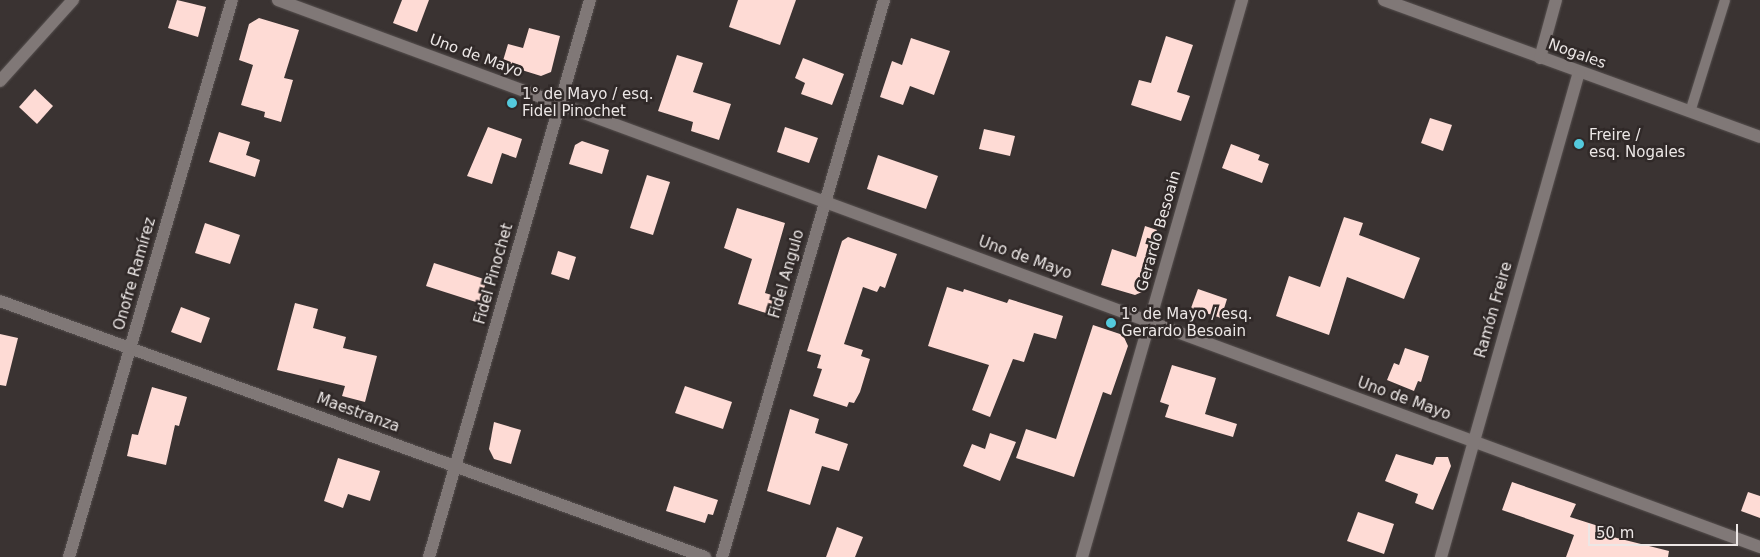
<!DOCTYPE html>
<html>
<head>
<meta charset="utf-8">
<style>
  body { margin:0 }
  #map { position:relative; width:1760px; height:557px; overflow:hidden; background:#3a3332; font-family:"DejaVu Sans",sans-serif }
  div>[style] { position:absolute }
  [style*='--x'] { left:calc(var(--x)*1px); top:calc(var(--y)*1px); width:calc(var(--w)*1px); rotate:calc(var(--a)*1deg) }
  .building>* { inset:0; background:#fedbd5 }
  .roads { filter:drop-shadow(0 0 1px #56504f) drop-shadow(0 0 1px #56504f) }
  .lane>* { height:10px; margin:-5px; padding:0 5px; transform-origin:5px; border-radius:5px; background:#807877 }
  .street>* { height:12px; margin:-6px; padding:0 6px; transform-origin:6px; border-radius:6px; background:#807877 }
  .secondary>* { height:12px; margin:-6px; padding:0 6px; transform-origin:6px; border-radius:6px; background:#807877 }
  .dots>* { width:14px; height:14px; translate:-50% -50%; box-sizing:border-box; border:2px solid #302928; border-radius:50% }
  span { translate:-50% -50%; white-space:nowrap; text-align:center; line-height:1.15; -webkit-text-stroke:5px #302928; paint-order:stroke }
  .street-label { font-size:15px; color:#ece7e6 }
  .poi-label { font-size:15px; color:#ece7e6 }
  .left { translate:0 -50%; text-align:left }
  .scale { position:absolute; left:1588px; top:524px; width:150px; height:22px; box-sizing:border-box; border:2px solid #ece7e6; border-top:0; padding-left:6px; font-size:15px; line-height:18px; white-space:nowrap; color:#ece7e6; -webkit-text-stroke:4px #302928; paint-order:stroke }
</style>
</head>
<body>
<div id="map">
  <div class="building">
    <i style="clip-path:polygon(177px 0,206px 7px,198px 37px,168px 28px)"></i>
    <i style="clip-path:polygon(402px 0,429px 0,417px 32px,393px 23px)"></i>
    <i style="clip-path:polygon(738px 0,796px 0,780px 45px,729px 27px)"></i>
    <i style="clip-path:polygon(259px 18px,299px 30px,284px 78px,293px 80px,281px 122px,264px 117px,265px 112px,241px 105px,253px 65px,239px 60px,249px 24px)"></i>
    <i style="clip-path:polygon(529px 28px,560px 36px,551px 72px,541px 76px,502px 64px,508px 44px,523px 48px)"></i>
    <i style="clip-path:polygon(1166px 36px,1193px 45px,1177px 92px,1190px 96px,1181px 121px,1131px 105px,1139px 80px,1151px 83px)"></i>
    <i style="clip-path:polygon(911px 38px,950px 51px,934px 95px,910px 86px,903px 105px,880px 97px,892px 61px,902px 65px)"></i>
    <i style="clip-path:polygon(677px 55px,703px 63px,693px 92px,731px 104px,719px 140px,691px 131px,693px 122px,658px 111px)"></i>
    <i style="clip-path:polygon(803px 58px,844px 74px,832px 105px,801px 94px,805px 83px,795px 78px)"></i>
    <i style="clip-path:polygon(35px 89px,53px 106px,37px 124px,19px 107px)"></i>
    <i style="clip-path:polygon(1430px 118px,1452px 125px,1443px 151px,1421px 143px)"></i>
    <i style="clip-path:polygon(488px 127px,522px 139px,516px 158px,502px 153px,492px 184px,467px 176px)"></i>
    <i style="clip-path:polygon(785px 127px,818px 138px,809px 163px,777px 152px)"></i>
    <i style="clip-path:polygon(984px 129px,1015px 136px,1010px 156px,979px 149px)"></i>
    <i style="clip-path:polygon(219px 132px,250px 142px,246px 155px,260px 160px,255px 177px,209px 162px)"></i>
    <i style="clip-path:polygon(582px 141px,609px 150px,602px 174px,569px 164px,575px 145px)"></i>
    <i style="clip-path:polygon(1231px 144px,1260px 155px,1258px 160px,1269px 164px,1262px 183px,1222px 168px)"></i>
    <i style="clip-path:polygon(878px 155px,938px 176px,926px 209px,867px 189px)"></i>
    <i style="clip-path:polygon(647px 175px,670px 182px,653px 235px,630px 228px)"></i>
    <i style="clip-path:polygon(737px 208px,785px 223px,765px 293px,775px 296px,769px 314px,738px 304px,752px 259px,724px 248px)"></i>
    <i style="clip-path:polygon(1344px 217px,1363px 223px,1359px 235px,1420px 258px,1404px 299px,1347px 277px,1329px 335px,1276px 316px,1289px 276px,1320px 287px)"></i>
    <i style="clip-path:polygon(205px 223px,240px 235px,230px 264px,195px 253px)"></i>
    <i style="clip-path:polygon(1145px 226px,1157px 230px,1142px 292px,1135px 295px,1101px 285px,1112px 249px,1136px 257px)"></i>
    <i style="clip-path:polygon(848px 237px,897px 254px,885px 288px,880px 286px,877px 292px,863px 287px,844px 344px,863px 350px,861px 356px,870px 359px,860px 392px,854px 403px,849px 402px,847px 407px,813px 396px,822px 369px,817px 368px,821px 355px,807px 351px,842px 241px)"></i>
    <i style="clip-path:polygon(558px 251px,576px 257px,569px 280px,551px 274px)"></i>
    <i style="clip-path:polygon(434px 263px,487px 280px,479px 303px,426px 286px)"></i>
    <i style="clip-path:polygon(947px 287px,963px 292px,964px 289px,1007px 303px,1009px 299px,1063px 316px,1056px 339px,1034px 333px,1024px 362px,1013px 359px,990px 417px,972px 410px,989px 365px,928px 346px)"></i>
    <i style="clip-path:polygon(1198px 289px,1227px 299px,1221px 318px,1191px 308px)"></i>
    <i style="clip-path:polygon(295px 303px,318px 309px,313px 328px,346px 337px,343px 348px,377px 356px,365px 402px,342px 396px,345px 386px,277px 370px)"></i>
    <i style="clip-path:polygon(181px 307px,210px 318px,201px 343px,171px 332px)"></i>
    <i style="clip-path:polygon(1093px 325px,1123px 335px,1128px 346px,1111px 395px,1103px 392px,1074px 477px,1016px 458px,1026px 429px,1056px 439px)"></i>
    <i style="clip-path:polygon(0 334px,18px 338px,6px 386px,0 385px)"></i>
    <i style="clip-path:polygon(1405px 348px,1429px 356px,1421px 382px,1418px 381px,1414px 391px,1387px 380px,1394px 363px,1399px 365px)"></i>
    <i style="clip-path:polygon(1172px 365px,1216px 378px,1205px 414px,1237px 424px,1233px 437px,1165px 417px,1169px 405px,1160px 402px)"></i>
    <i style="clip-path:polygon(685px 386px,732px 402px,723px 429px,675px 413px)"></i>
    <i style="clip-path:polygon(152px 387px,187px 397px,179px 426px,175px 425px,166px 465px,127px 456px,132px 434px,138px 435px)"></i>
    <i style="clip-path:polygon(790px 409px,819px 419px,815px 433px,848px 444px,839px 471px,822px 466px,810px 505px,767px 491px)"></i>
    <i style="clip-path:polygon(494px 422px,521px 430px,511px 464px,494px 459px,489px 449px)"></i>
    <i style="clip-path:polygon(990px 433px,1016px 442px,1000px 481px,963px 466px,972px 444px,985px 449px)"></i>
    <i style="clip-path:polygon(1396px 454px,1433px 465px,1436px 457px,1448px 457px,1451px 466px,1433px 510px,1415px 503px,1418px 494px,1385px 481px)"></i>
    <i style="clip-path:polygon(338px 458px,380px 471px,370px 501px,348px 494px,343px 508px,324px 501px)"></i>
    <i style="clip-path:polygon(1512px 482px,1576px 504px,1570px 517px,1611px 530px,1609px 536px,1669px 551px,1668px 557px,1566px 557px,1574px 535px,1502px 510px)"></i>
    <i style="clip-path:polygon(674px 486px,718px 500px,713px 515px,708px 514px,705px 523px,666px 511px)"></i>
    <i style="clip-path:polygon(1748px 492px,1760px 496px,1760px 518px,1741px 511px)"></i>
    <i style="clip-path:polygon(1358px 512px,1394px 524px,1384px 554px,1347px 541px)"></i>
    <i style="clip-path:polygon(837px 527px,863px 537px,855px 557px,826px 557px)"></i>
  </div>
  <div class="roads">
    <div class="lane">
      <i style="--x:1690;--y:112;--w:117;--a:-72.6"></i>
    </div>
    <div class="street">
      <i style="--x:0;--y:301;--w:750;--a:19.96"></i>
      <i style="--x:69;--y:557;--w:580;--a:-73.69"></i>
      <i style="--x:429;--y:557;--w:580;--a:-73.88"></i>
      <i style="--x:722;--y:557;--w:580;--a:-73.78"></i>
      <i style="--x:1082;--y:557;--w:580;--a:-73.97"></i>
    </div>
    <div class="secondary">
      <i style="--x:278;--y:0;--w:1580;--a:20.26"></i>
      <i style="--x:1384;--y:0;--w:400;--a:20"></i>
      <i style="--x:1540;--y:58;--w:60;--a:-74.6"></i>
      <i style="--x:0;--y:81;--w:109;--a:-48"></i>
      <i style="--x:1441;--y:557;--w:504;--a:-74.12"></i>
    </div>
  </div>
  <div class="dots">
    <i style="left:512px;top:103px;background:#54cadd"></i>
    <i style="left:1579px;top:144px;background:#54cadd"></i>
    <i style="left:1111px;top:323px;background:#54cadd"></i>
  </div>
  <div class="street-label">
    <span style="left:1577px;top:54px;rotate:20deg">Nogales</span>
    <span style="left:476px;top:56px;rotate:20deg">Uno de Mayo</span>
    <span style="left:1159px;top:231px;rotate:-74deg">Gerardo Besoain</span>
    <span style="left:1025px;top:258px;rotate:20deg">Uno de Mayo</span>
    <span style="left:135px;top:274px;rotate:-74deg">Onofre Ramírez</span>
    <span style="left:494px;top:274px;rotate:-74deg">Fidel Pinochet</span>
    <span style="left:787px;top:274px;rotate:-74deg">Fidel Angulo</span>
    <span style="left:1494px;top:310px;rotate:-74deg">Ramón Freire</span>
    <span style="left:1404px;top:399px;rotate:20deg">Uno de Mayo</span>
    <span style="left:358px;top:413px;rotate:20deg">Maestranza</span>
  </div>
  <div class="poi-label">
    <span class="left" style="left:522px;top:103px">1° de Mayo / esq.<br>Fidel Pinochet</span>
    <span class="left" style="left:1589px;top:144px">Freire /<br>esq. Nogales</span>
    <span class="left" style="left:1121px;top:323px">1° de Mayo / esq.<br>Gerardo Besoain</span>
  </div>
  <div class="scale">50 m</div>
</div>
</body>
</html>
